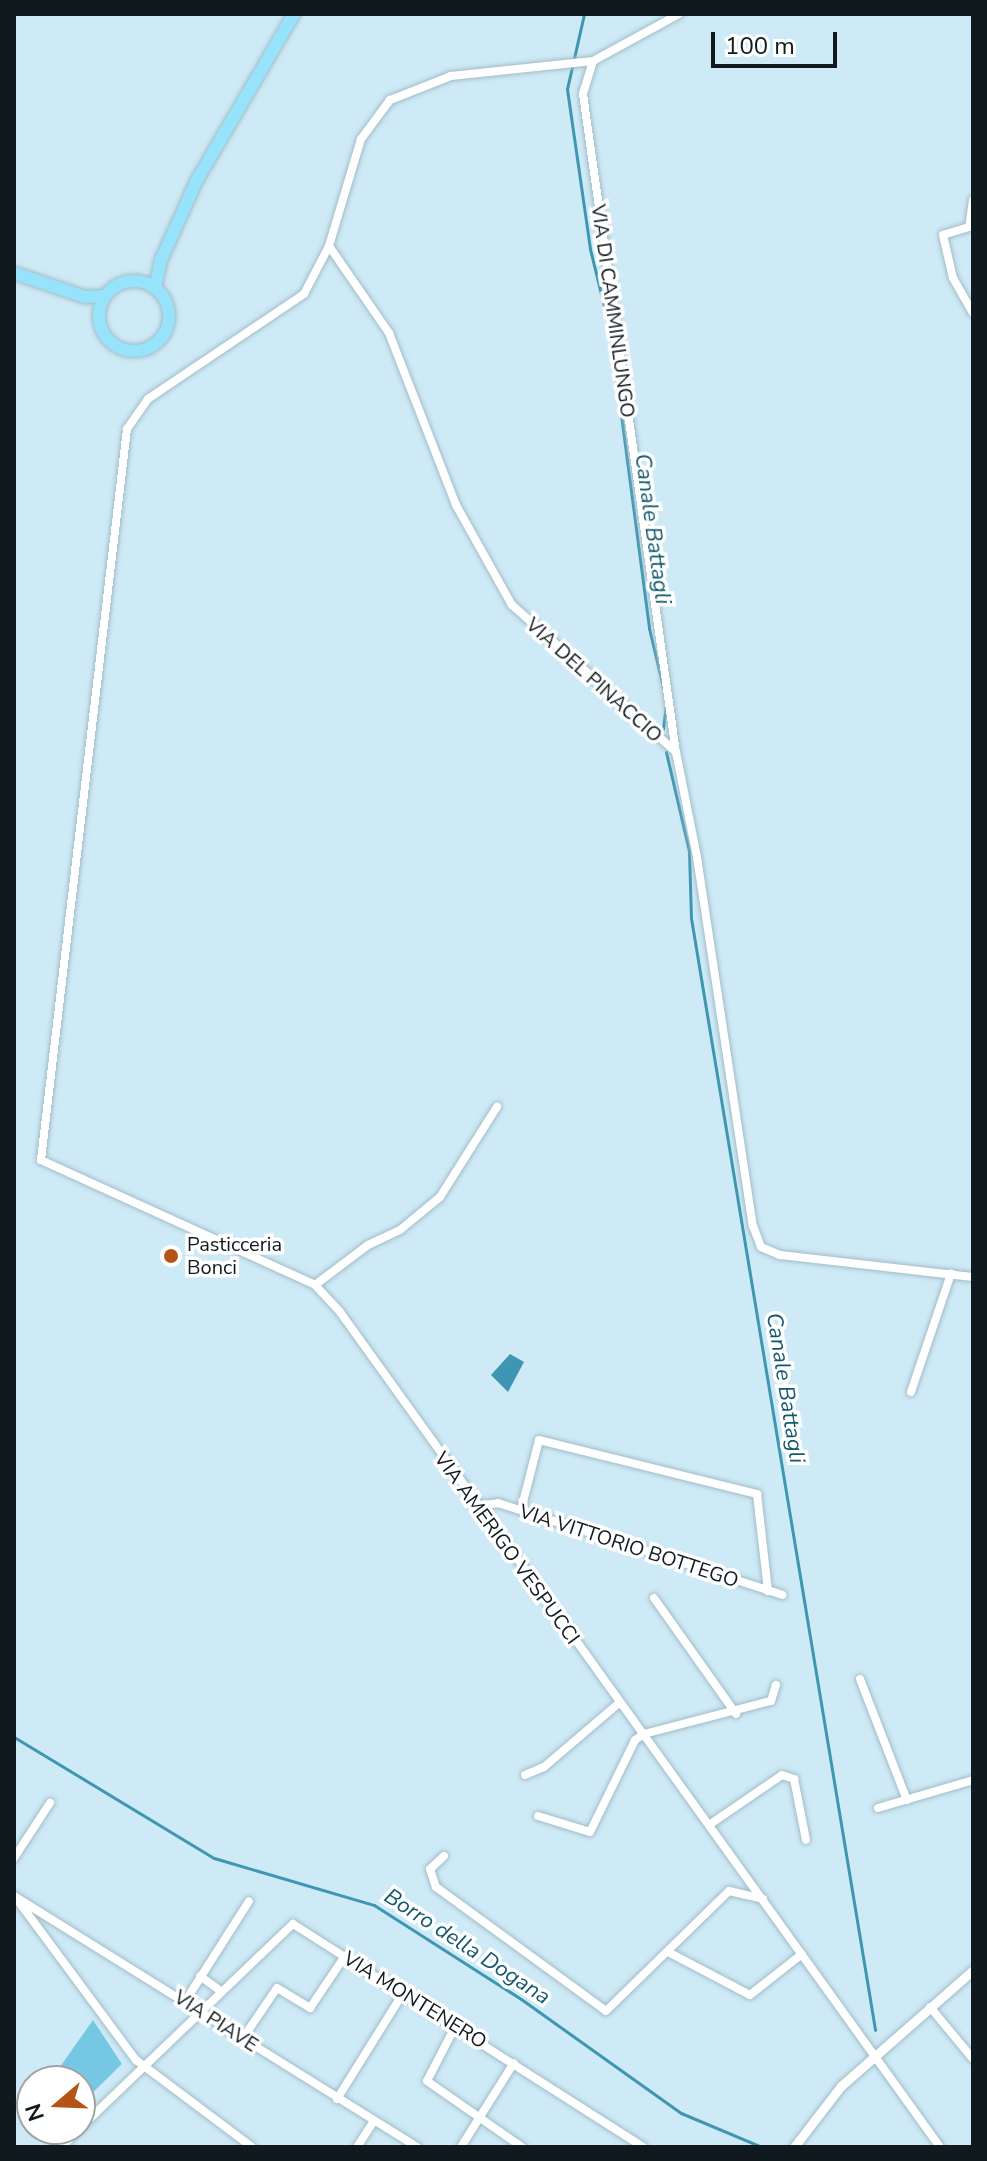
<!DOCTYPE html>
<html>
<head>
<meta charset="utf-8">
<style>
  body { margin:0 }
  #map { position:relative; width:987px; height:2161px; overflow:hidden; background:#ceeaf6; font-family:"Nunito Sans",sans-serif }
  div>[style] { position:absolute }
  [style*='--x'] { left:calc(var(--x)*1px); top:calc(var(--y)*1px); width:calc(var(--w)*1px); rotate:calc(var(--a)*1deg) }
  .green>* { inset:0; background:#75c7e4 }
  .water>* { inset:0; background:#3f96b2 }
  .stream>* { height:3px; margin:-1.5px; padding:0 1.5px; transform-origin:1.5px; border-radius:1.5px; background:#3f96b2 }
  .roads { filter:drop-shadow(0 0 2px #a1bdc7) drop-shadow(0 0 2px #a1bdc7) }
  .minor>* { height:8px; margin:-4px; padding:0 4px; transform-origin:4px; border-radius:4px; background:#fff }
  .tertiary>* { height:9px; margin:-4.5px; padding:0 4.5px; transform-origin:4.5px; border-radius:4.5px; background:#fff }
  .primary>* { height:12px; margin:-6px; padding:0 6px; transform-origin:6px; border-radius:6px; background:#97e3fb }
  .primary>.ring { margin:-6px; padding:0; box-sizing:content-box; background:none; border:12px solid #97e3fb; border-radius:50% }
  .dots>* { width:22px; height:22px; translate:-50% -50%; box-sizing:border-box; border:4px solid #fff; border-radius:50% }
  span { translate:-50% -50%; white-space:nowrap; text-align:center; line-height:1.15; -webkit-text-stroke:7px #fff; paint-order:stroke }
  .street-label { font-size:20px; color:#101a1e }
  .poi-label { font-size:20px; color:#101a1e }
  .left { translate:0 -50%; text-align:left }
  .water-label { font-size:22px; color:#12586d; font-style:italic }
  .frame { position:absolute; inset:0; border:16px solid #101a1e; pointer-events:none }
  .north { position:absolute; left:16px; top:2065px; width:80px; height:80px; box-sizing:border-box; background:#fff; border:2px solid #9fa3a5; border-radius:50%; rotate:251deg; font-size:22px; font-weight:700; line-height:32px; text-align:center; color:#101a1e }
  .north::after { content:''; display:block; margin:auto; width:28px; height:36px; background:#b65415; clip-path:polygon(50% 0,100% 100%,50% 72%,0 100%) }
  .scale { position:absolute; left:711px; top:32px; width:126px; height:36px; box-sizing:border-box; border:4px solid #101a1e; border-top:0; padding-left:10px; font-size:24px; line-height:28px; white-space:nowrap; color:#101a1e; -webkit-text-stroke:6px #fff; paint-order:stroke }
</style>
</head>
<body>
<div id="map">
  <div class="green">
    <i style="clip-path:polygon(93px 2020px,122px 2064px,80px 2105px,80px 2081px,50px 2081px)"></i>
  </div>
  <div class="water">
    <i style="clip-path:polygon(510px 1354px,524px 1362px,508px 1392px,491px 1375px)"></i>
  </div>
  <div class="stream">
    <i style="--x:584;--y:14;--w:77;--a:102.8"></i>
    <i style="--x:567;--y:89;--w:162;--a:81.8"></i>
    <i style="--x:590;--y:249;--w:67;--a:76.2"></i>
    <i style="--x:610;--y:331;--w:300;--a:82.5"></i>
    <i style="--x:649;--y:628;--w:61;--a:76.7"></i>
    <i style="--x:663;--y:729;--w:23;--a:-83"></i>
    <i style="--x:666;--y:752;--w:102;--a:76.9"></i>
    <i style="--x:689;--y:851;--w:67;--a:88.3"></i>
    <i style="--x:691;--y:918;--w:1127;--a:80.6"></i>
    <i style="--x:14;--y:1737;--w:234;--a:31.2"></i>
    <i style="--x:214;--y:1858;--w:167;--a:16.4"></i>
    <i style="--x:374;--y:1905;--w:174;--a:32.6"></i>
    <i style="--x:521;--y:1999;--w:196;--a:35.5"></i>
    <i style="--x:681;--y:2113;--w:88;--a:22.8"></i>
  </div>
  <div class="roads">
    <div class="minor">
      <i style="--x:679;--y:14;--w:98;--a:151.3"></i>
      <i style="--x:593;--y:61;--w:143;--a:174"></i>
      <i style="--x:451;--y:76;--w:66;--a:158.5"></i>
      <i style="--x:390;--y:100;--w:49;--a:126.6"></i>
      <i style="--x:361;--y:139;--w:112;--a:106.7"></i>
      <i style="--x:329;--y:246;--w:54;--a:117.5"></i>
      <i style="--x:304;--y:294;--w:188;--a:146.1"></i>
      <i style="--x:148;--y:399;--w:37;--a:125"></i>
      <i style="--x:127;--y:429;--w:736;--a:96.71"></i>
      <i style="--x:41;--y:1160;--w:301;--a:24.5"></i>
      <i style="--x:315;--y:1285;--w:37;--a:47"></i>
      <i style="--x:340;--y:1312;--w:1028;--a:54.3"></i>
      <i style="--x:593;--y:61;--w:34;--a:107"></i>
      <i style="--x:583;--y:94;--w:665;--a:81.96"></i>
      <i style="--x:973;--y:200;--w:27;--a:98"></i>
      <i style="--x:969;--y:227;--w:27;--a:163"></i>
      <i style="--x:943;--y:235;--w:44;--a:76.9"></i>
      <i style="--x:953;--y:278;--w:40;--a:60.3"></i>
      <i style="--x:329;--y:246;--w:106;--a:55.4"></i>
      <i style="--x:389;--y:333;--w:185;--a:68.7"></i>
      <i style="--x:456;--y:505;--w:115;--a:60.8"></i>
      <i style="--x:512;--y:605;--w:220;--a:41.9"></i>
      <i style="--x:676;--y:752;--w:107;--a:78.7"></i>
      <i style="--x:697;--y:857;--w:373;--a:81.4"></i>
      <i style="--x:753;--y:1226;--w:22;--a:69"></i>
      <i style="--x:761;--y:1247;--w:21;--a:23"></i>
      <i style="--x:780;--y:1255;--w:194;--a:6.5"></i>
      <i style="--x:315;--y:1285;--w:66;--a:-37"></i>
      <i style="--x:368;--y:1245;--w:35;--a:-25"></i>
      <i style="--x:400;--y:1230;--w:52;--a:-39.5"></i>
      <i style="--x:440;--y:1197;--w:107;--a:-57.7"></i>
      <i style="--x:911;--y:1392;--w:125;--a:-71.3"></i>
      <i style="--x:475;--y:1506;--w:23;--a:-7"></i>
      <i style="--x:498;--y:1503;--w:299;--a:17.9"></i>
      <i style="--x:521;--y:1510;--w:72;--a:-75.6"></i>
      <i style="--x:539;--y:1440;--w:225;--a:13.9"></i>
      <i style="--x:757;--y:1494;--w:98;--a:83.5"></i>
      <i style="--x:654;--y:1598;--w:142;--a:54.7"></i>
      <i style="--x:860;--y:1679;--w:130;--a:68.8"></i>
      <i style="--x:644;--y:1734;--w:131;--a:-14.6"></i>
      <i style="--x:771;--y:1701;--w:17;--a:-73"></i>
      <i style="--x:525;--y:1775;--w:21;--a:-23"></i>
      <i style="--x:544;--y:1767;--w:99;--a:-40.5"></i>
      <i style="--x:878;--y:1808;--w:99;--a:-16.4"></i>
      <i style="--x:538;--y:1816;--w:54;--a:17.1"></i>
      <i style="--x:590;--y:1832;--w:102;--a:-63.9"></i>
      <i style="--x:635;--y:1740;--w:11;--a:-34"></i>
      <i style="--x:709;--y:1825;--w:88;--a:-34.4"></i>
      <i style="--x:782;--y:1775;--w:13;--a:18"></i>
      <i style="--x:794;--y:1779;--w:62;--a:78.9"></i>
      <i style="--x:444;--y:1856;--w:19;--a:137"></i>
      <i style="--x:430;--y:1869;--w:19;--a:72"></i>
      <i style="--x:436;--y:1887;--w:210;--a:36.1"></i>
      <i style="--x:606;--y:2011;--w:172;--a:-44.3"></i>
      <i style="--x:729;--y:1891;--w:35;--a:13"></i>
      <i style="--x:14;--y:1858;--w:66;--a:-56.8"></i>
      <i style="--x:14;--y:1896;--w:476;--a:31.9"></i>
      <i style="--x:16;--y:1898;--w:202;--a:53.5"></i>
      <i style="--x:136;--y:2060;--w:145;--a:36.9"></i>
      <i style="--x:670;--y:1953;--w:90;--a:27.7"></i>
      <i style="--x:750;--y:1995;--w:66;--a:-38.3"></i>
      <i style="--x:200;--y:1976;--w:26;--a:36"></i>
      <i style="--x:186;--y:2000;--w:117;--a:-57.5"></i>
      <i style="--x:930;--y:2007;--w:67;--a:50.4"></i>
      <i style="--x:456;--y:2025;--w:63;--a:117.4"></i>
      <i style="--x:427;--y:2081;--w:116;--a:34.8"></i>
      <i style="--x:243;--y:2038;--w:60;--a:-55.8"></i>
      <i style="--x:277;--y:1988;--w:39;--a:31"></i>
      <i style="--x:310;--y:2008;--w:63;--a:-56.1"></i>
      <i style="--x:337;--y:2099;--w:123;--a:-58"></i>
      <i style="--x:80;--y:2128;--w:295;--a:-43.8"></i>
      <i style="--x:293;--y:1924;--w:415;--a:32.5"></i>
      <i style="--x:62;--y:2147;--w:25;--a:-47"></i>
      <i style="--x:357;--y:2147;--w:30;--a:-57"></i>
      <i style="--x:461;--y:2147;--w:99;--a:-57.8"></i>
    </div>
    <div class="tertiary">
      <i style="--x:794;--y:2147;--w:77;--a:-52.4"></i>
      <i style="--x:841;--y:2086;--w:176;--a:-41.3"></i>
    </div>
    <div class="primary">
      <i style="--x:14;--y:273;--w:75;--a:18.7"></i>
      <i style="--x:85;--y:297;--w:20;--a:-3"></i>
      <i class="ring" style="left:99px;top:281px;width:58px;height:58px"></i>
      <i style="--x:155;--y:288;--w:29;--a:-78"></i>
      <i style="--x:161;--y:260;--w:88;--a:-65.8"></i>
      <i style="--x:197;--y:180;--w:192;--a:-59.7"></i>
    </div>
  </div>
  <div class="dots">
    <i style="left:171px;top:1256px;background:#b65415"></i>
  </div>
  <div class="street-label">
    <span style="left:613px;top:311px;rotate:82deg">VIA DI CAMMINLUNGO</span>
    <span style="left:594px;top:680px;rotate:42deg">VIA DEL PINACCIO</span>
    <span style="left:629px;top:1546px;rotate:18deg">VIA VITTORIO BOTTEGO</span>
    <span style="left:507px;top:1548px;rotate:54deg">VIA AMERIGO VESPUCCI</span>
    <span style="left:415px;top:2000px;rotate:32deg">VIA MONTENERO</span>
    <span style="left:216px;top:2021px;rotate:33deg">VIA PIAVE</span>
  </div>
  <div class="poi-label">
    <span class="left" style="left:187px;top:1256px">Pasticceria<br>Bonci</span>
  </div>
  <div class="water-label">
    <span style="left:652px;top:529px;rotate:82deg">Canale Battagli</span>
    <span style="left:785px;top:1388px;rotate:81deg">Canale Battagli</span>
    <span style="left:467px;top:1947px;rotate:33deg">Borro della Dogana</span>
  </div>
  <div class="frame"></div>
  <div class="north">N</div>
  <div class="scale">100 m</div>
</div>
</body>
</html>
